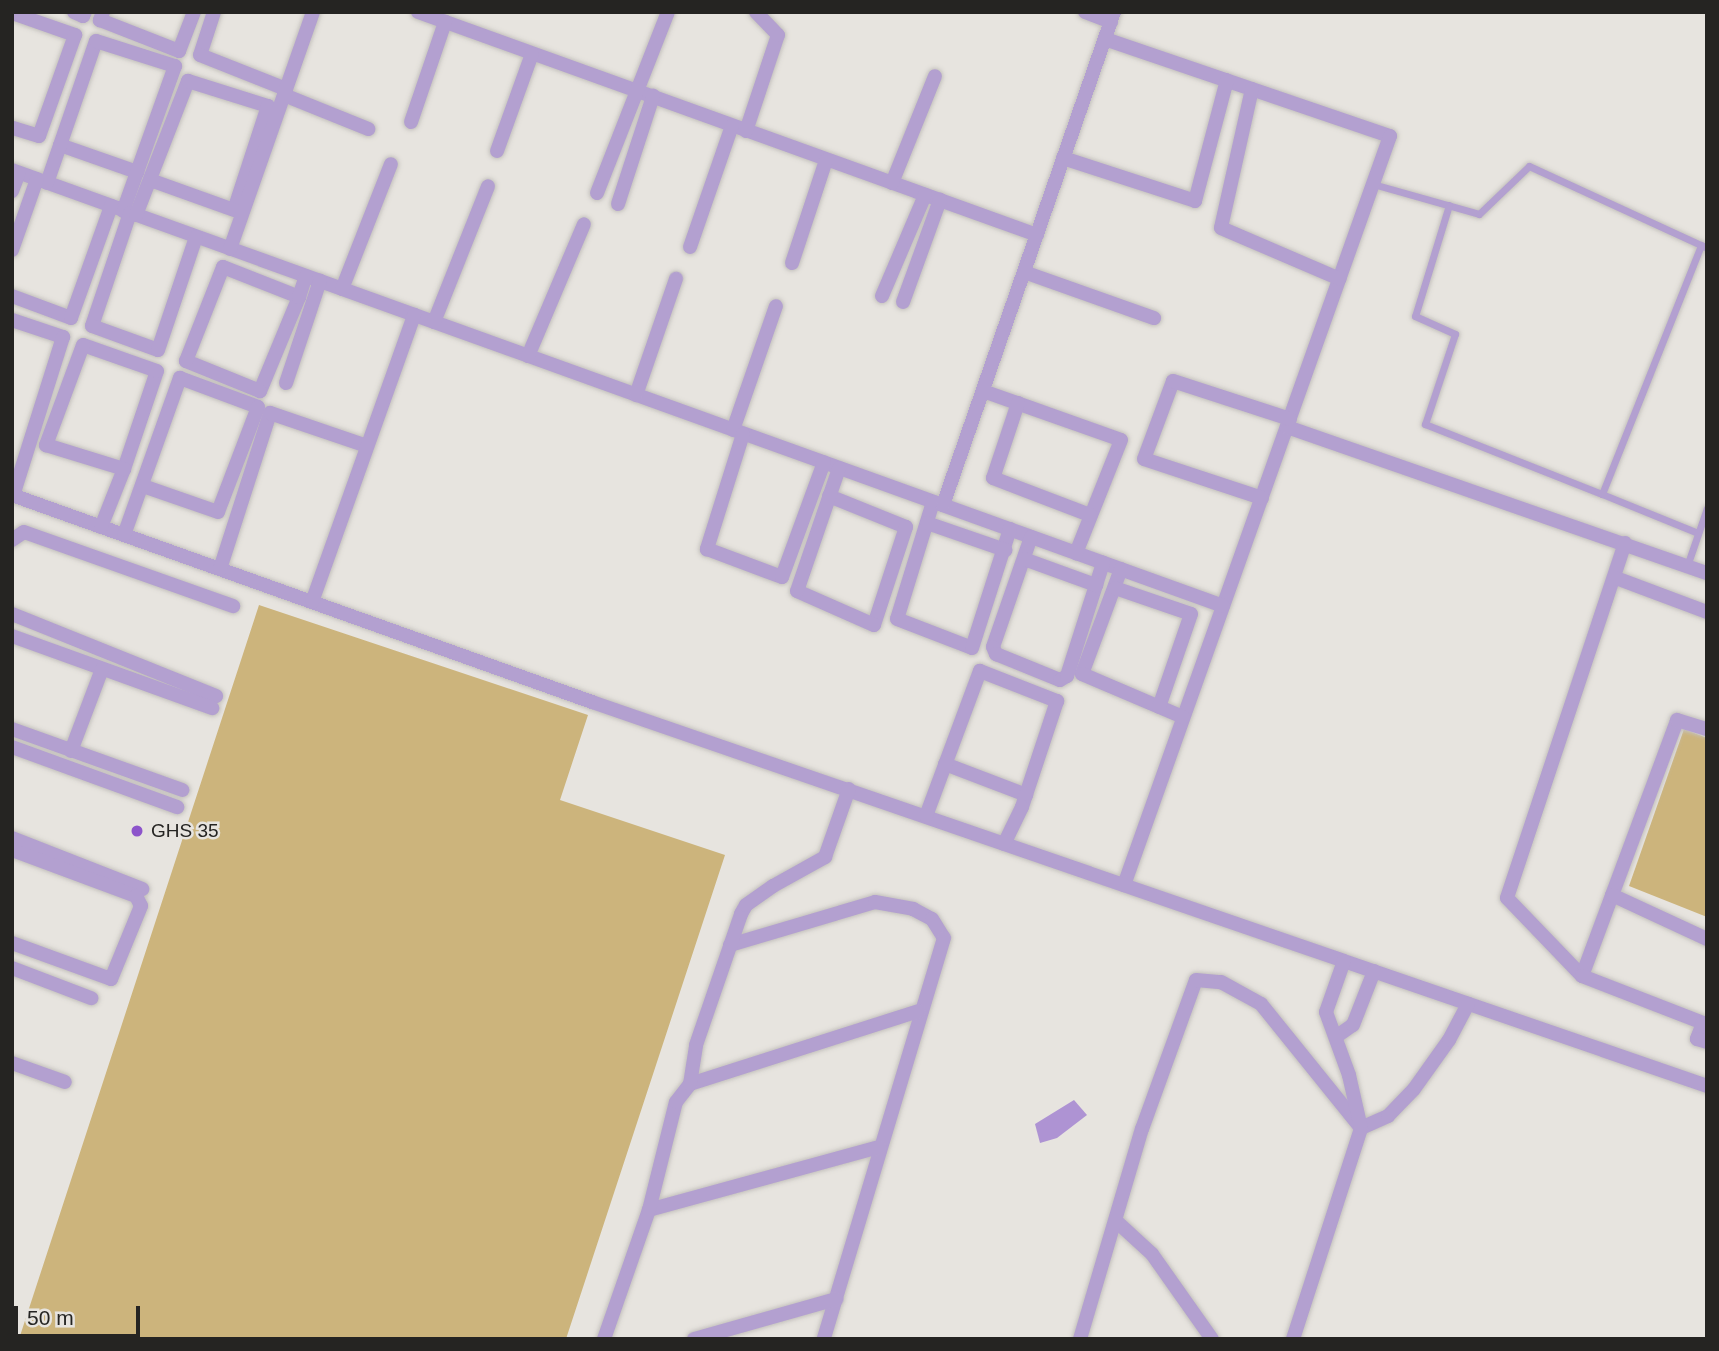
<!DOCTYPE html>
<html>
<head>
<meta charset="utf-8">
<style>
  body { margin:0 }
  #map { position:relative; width:1719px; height:1351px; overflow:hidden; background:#e7e4df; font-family:Helvetica,sans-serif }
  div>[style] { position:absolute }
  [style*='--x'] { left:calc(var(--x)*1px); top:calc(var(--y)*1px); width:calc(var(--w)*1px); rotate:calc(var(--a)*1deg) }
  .green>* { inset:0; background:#ccb47c }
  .water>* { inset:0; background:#ae93d3 }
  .roads { filter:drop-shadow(0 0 2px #c4c1bd) drop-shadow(0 0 2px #c4c1bd) }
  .service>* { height:7px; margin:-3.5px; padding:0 3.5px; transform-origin:3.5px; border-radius:3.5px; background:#b3a0d0 }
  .minor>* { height:14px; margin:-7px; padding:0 7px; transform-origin:7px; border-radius:7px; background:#b3a0d0 }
  .dots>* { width:19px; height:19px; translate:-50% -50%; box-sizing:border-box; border:4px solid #e7e4df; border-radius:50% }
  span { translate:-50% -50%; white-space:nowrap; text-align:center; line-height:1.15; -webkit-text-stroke:5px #e7e4df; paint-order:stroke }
  .poi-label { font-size:19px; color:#252422 }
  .left { translate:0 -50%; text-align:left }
  .frame { position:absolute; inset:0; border:14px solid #252422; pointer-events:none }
  .scale { position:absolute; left:14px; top:1306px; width:126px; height:32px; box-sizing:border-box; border:4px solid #252422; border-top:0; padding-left:9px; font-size:21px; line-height:24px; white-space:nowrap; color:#252422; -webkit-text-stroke:5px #e7e4df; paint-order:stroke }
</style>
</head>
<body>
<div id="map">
  <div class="green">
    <i style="clip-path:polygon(259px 605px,588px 715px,560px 800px,725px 855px,566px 1339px,19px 1339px)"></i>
    <i style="clip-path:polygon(1684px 729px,1707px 738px,1707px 917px,1629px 886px)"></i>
  </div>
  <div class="water">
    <i style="clip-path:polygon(1074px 1100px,1087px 1115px,1057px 1138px,1040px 1143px,1035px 1124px)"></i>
  </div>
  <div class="roads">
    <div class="service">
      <i style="--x:1373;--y:184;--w:110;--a:15.8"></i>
      <i style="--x:1479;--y:214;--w:69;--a:-43.8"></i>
      <i style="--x:1529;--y:166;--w:196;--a:24.7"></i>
      <i style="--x:1449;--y:205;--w:116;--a:107"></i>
      <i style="--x:1415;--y:316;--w:44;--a:24.2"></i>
      <i style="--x:1455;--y:334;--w:95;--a:108.4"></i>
      <i style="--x:1425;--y:424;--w:190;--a:21.6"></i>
      <i style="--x:1698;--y:533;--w:104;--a:-157.9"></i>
      <i style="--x:1602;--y:494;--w:268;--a:-68.3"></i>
      <i style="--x:1687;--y:566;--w:61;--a:-71"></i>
    </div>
    <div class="minor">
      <i style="--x:74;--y:12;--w:10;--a:24"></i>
      <i style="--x:83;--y:16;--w:4;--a:-63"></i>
      <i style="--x:103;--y:12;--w:9;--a:111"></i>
      <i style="--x:100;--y:20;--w:85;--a:21.4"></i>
      <i style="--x:179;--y:51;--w:42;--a:-69"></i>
      <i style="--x:214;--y:12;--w:45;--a:108"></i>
      <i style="--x:200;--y:55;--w:92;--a:21.6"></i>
      <i style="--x:418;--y:12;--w:658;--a:19.81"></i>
      <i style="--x:1085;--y:12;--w:28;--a:21"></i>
      <i style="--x:12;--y:13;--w:67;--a:19.2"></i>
      <i style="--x:75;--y:35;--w:107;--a:109.6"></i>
      <i style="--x:39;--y:136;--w:28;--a:-163"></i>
      <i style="--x:1105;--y:39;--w:301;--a:18.8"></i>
      <i style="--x:1390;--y:136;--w:795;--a:109.55"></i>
      <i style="--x:1252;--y:89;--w:142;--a:102.6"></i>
      <i style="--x:1221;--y:228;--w:129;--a:23.2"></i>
      <i style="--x:284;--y:95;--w:91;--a:22"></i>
      <i style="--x:411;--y:122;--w:106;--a:-71.2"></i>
      <i style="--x:746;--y:131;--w:101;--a:-71.6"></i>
      <i style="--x:778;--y:35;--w:32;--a:-134"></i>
      <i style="--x:60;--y:145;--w:82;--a:19.3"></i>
      <i style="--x:497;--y:151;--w:103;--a:-70.2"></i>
      <i style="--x:1063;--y:158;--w:139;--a:18"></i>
      <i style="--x:1195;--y:201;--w:125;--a:-75.2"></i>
      <i style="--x:12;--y:170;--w:1287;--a:19.8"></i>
      <i style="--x:47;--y:183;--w:150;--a:-71"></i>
      <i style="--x:96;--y:41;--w:83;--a:17.6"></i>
      <i style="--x:175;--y:66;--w:154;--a:109.7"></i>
      <i style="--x:892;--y:183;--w:115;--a:-68.1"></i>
      <i style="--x:12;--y:191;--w:19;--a:-69"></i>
      <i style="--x:597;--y:193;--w:194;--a:-68.6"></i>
      <i style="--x:618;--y:204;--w:114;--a:-72"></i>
      <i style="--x:130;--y:213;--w:119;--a:108.6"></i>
      <i style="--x:92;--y:326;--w:70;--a:20"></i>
      <i style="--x:158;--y:350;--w:119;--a:-71.4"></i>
      <i style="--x:136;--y:215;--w:144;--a:-68.8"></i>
      <i style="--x:188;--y:81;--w:84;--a:17.4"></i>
      <i style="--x:268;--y:106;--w:109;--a:108.1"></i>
      <i style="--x:234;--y:210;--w:89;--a:-160.3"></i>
      <i style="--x:690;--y:247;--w:128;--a:-70.9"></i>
      <i style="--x:230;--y:249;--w:251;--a:-70.7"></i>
      <i style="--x:12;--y:250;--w:75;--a:-70.6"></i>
      <i style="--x:792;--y:263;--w:108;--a:-71.7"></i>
      <i style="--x:1024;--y:272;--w:138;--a:19.5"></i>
      <i style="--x:342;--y:289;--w:134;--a:-68.6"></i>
      <i style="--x:12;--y:296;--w:63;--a:20.4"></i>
      <i style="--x:71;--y:318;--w:119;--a:-70.3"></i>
      <i style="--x:882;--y:296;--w:110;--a:-66.9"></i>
      <i style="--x:299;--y:297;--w:102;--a:112.5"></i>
      <i style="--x:260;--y:391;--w:80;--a:-157.9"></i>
      <i style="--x:186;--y:361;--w:101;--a:-68.5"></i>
      <i style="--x:223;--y:267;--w:82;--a:21.5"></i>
      <i style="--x:299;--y:297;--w:22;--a:-72"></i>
      <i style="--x:903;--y:302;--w:109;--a:-70.1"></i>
      <i style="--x:12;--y:320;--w:54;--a:18.4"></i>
      <i style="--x:63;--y:337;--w:167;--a:107.5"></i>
      <i style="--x:434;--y:322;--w:146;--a:-68.3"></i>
      <i style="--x:528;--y:356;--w:143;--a:-67"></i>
      <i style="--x:286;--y:383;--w:108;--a:-71.6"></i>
      <i style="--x:983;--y:391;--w:146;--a:19.5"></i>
      <i style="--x:1121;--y:440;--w:122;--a:111.7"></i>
      <i style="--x:636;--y:395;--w:123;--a:-71"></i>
      <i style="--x:1018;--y:403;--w:79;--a:108.4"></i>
      <i style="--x:993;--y:478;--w:104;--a:20.9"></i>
      <i style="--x:1287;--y:427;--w:445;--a:19.2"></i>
      <i style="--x:733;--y:430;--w:131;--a:-70.9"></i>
      <i style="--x:743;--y:434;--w:121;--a:107.4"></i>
      <i style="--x:707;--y:549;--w:80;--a:20.5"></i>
      <i style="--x:782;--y:577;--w:122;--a:-69.9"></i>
      <i style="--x:12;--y:495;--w:616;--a:19.64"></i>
      <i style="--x:592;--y:702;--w:1179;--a:19"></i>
      <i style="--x:829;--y:496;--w:83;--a:21.9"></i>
      <i style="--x:906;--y:527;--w:103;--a:108.1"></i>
      <i style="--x:874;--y:625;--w:84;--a:-156.2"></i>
      <i style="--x:797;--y:591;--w:130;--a:-71.1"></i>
      <i style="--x:1262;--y:498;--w:124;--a:-161.7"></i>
      <i style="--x:1144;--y:459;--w:83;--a:-69.6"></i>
      <i style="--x:1173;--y:381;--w:123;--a:18"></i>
      <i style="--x:933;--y:502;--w:122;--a:107.1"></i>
      <i style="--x:897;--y:619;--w:80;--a:21.1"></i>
      <i style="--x:972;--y:648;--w:125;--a:-72.3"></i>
      <i style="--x:943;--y:505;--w:522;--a:-70.87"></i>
      <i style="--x:927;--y:523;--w:83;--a:19.1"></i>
      <i style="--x:101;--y:527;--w:62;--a:-68.4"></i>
      <i style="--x:124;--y:469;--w:103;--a:-71.4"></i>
      <i style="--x:157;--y:371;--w:78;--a:-160.6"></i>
      <i style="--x:83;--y:345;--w:107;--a:110.3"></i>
      <i style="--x:46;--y:445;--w:82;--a:17.1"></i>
      <i style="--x:124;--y:535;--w:167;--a:-70.4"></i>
      <i style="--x:180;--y:378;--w:83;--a:20.4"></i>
      <i style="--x:258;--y:407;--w:112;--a:110.9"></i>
      <i style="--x:218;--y:512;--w:79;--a:-160.9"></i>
      <i style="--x:1031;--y:537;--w:116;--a:109.1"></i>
      <i style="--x:993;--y:647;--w:8;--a:67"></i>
      <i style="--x:996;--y:654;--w:69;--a:22.1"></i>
      <i style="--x:1060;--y:680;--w:8;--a:-30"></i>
      <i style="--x:1067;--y:676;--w:119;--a:-72.3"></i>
      <i style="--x:12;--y:540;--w:14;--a:-34"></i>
      <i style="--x:24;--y:532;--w:222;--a:19.5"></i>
      <i style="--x:1625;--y:543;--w:374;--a:108.4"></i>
      <i style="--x:1507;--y:898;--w:108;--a:46.1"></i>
      <i style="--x:1582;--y:976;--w:273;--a:-69.6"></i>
      <i style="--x:1677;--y:720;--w:31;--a:17"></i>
      <i style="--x:1024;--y:559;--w:77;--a:19.9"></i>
      <i style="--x:220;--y:569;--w:164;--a:-72.2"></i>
      <i style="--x:270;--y:413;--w:102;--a:18.8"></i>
      <i style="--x:1121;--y:569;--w:112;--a:110.4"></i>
      <i style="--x:1082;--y:674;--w:110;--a:23.1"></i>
      <i style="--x:1616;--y:578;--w:97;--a:20.5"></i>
      <i style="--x:1115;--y:588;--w:80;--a:18.9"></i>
      <i style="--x:1191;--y:614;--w:98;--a:109"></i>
      <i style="--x:312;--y:602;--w:305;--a:-70.4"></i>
      <i style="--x:12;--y:614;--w:220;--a:21.9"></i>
      <i style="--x:12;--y:636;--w:213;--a:19.8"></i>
      <i style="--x:12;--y:729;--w:181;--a:19.7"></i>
      <i style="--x:12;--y:747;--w:176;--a:20"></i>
      <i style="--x:71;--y:751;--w:88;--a:-69.3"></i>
      <i style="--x:945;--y:764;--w:87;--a:20.9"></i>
      <i style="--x:926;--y:816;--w:155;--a:-69.6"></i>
      <i style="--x:980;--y:671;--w:83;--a:21.3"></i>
      <i style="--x:1057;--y:701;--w:112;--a:108.3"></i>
      <i style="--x:1022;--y:807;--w:41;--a:115.9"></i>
      <i style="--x:12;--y:838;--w:140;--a:21.4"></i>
      <i style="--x:12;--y:850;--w:132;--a:20.4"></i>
      <i style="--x:136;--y:896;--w:11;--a:63"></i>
      <i style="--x:141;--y:906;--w:79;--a:112.3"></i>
      <i style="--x:111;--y:979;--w:105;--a:-160"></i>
      <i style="--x:1612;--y:895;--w:105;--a:24.9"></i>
      <i style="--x:730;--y:945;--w:151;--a:-16.5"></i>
      <i style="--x:875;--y:902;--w:39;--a:10"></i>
      <i style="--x:913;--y:909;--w:21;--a:28"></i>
      <i style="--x:932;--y:919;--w:22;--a:58"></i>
      <i style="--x:944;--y:938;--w:419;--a:106.7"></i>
      <i style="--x:12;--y:968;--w:85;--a:20.8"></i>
      <i style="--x:1582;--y:976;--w:130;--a:21.2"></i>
      <i style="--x:1703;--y:1023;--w:17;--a:111"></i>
      <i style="--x:1697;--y:1039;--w:10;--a:17"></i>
      <i style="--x:1337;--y:1036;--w:19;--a:-35"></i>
      <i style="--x:1353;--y:1025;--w:58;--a:-68.7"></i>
      <i style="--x:12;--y:1063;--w:56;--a:19.7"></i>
      <i style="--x:690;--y:1084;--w:240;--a:-17.7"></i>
      <i style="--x:1361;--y:1128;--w:30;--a:-24"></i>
      <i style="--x:1388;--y:1116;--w:37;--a:-46"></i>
      <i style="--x:1414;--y:1089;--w:60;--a:-54.5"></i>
      <i style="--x:1449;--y:1040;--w:41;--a:-62.2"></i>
      <i style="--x:649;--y:1210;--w:239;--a:-15.3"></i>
      <i style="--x:1116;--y:1221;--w:49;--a:42.5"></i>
      <i style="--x:1152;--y:1254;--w:104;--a:54.8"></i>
      <i style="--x:604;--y:1339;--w:137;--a:-70.8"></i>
      <i style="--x:649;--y:1210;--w:111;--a:-76"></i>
      <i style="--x:676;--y:1102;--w:23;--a:-52"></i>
      <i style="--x:690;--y:1084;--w:39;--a:-81"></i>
      <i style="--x:696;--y:1045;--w:139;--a:-71"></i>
      <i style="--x:741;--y:914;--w:10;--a:-61"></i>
      <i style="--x:746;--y:905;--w:33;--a:-35"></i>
      <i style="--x:773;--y:886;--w:60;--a:-29.1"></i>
      <i style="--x:825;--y:857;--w:72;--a:-70.6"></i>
      <i style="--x:694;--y:1339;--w:148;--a:-15.7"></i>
      <i style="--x:1080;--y:1339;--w:219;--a:-73.6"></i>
      <i style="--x:1142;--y:1129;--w:158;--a:-70.1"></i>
      <i style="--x:1196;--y:980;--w:25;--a:5"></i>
      <i style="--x:1221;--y:982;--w:46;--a:28.8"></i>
      <i style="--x:1261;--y:1004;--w:159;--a:51.1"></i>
      <i style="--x:1293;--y:1339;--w:222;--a:-72.1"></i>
      <i style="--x:1361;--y:1128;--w:54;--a:-102.8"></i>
      <i style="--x:1349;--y:1075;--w:67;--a:-110.1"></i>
      <i style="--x:1326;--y:1012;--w:54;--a:-70.6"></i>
    </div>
  </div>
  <div class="dots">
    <i style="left:137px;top:831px;background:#8d54cb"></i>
  </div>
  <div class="poi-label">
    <span class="left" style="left:151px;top:831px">GHS 35</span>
  </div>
  <div class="frame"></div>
  <div class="scale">50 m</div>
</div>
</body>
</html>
